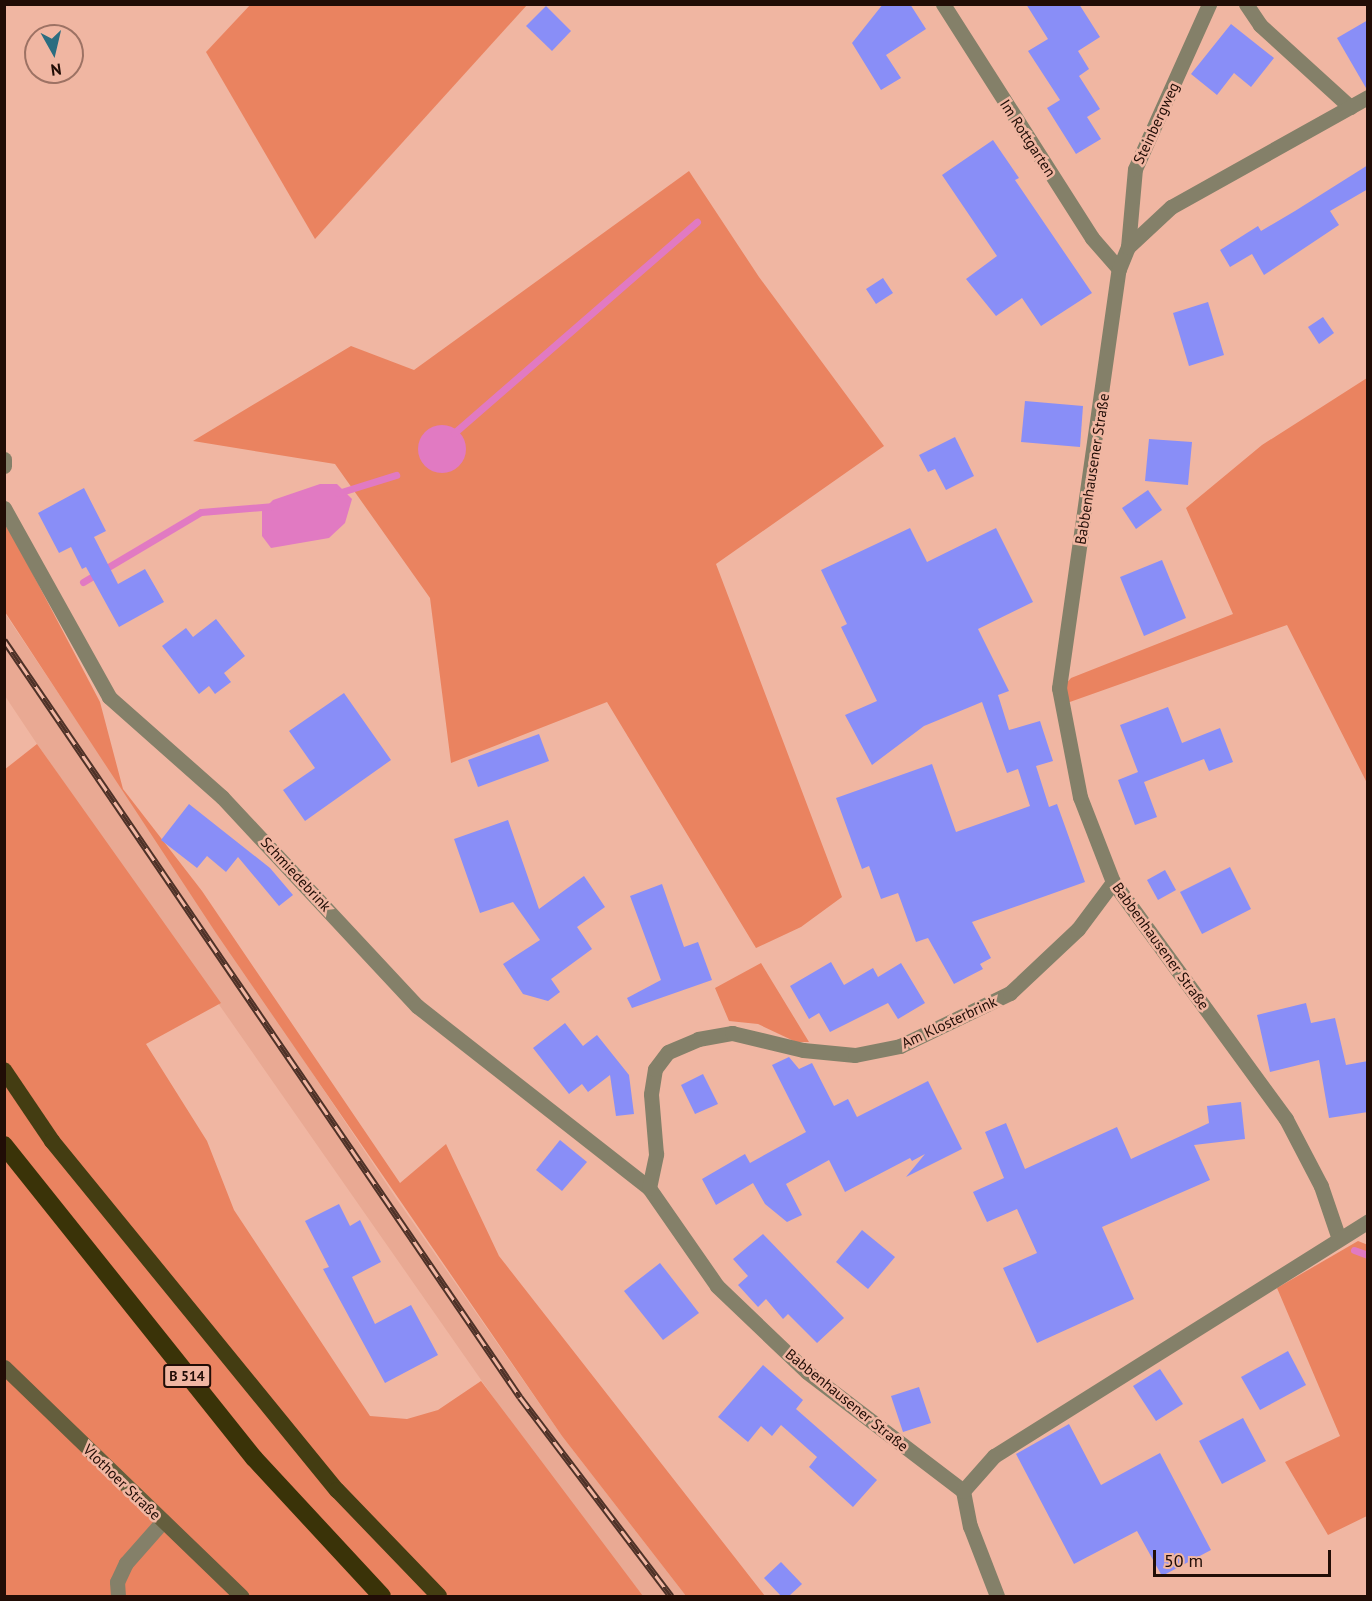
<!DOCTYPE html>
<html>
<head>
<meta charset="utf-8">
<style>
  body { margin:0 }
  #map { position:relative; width:1372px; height:1601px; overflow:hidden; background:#f0b6a2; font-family:"PT Sans",sans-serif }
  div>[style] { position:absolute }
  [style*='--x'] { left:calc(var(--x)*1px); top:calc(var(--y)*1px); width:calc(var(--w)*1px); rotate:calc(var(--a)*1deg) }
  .built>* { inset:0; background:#e9a993 }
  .green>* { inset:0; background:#ea8360 }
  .water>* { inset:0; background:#e17ac2 }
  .round { border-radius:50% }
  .stream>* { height:7px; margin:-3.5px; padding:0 3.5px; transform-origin:3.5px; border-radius:3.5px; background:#e17ac2 }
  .building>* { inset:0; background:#898ef7 }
  .minor>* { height:15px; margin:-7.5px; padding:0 7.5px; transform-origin:7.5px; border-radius:7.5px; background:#848069 }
  .secondary>* { height:15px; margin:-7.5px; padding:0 7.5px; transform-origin:7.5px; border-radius:7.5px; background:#645e3d }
  .trunk>* { height:16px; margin:-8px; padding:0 8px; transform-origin:8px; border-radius:8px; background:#443d12 }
  .motorway>* { height:18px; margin:-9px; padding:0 9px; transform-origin:9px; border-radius:9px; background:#3a3308 }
  .rail>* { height:7px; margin-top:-3.5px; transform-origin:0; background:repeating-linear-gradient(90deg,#f0b6a2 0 14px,#4f3228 0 28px); box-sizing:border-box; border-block:2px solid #4f3228 }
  span { translate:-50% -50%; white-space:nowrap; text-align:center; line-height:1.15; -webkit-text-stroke:5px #f0b6a2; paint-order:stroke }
  .shield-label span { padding:2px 4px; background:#f0b6a2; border:2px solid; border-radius:4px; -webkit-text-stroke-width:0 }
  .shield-label { font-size:14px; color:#210d06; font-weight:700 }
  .street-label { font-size:15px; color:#210d06 }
  .frame { position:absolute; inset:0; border:6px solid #210d06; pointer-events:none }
  .north { position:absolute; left:24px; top:24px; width:60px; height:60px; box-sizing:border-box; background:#f0b6a2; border:2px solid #9d7264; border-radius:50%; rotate:172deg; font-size:16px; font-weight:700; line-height:24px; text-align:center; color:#210d06 }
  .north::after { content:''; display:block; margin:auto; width:21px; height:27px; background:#2b6d80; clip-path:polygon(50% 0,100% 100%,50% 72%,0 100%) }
  .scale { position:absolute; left:1153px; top:1550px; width:178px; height:27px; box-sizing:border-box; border:3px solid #210d06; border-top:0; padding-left:8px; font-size:18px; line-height:21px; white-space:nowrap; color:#210d06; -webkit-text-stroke:4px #f0b6a2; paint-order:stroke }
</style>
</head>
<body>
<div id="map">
  <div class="built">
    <i style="clip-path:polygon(4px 612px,396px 1198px,562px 1436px,686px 1596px,643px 1596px,535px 1457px,37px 744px,5px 696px)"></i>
  </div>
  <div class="green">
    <i style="clip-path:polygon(251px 4px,527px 4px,527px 5px,315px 239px,206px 52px)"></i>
    <i style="clip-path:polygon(689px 171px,759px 277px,884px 446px,716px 564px,842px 897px,801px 927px,756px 948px,607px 702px,451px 763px,430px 598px,335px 464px,193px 441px,351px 346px,414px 370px)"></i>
    <i style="clip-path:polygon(1367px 378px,1367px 783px,1287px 625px,1067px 703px,1064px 686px,1071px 678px,1233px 614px,1186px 508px,1262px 445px)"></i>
    <i style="clip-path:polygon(4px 519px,100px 702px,123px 789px,202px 891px,400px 1183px,446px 1144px,499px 1256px,765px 1596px,686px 1596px,562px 1436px,216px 933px,5px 612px)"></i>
    <i style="clip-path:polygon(37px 744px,221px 1003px,146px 1044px,207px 1141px,234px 1210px,370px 1416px,407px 1419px,438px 1410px,481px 1381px,643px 1596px,5px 1596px,4px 770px)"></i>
    <i style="clip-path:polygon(761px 963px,809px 1042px,796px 1042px,758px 1024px,729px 1021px,715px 988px)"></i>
    <i style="clip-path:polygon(1358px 1241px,1368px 1245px,1367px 1516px,1328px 1535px,1285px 1462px,1340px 1436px,1277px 1288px)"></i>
  </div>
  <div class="water">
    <i class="round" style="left:418px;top:425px;width:48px;height:48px"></i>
    <i style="clip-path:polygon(320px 484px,337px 484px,352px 499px,345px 523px,329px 538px,271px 548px,262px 536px,262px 511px,273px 500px)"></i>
  </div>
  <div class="stream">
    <i style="--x:454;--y:433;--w:322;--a:-41"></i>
    <i style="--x:338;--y:493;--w:61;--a:-17.2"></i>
    <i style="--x:83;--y:582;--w:137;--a:-30.7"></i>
    <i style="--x:201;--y:512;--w:73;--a:-4.7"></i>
    <i style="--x:1354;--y:1250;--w:15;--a:20"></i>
  </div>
  <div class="building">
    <i style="clip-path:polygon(883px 4px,910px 4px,926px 29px,886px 55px,901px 78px,881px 90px,852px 43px)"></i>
    <i style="clip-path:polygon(1026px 4px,1079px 4px,1100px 37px,1078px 51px,1089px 69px,1079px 76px,1100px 109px,1087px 117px,1101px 139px,1076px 154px,1047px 108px,1060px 100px,1028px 51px,1048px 39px)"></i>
    <i style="clip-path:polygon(546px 6px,571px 31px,552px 51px,526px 26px)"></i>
    <i style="clip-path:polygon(1368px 20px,1368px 87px,1366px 88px,1337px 38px)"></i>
    <i style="clip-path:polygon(1231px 24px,1274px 58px,1251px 87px,1234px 73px,1217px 95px,1191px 74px)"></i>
    <i style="clip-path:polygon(993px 140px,1019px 178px,1015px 180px,1092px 293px,1041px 326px,1022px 298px,996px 316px,966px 279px,997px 256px,942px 175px)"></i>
    <i style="clip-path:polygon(1368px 165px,1368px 189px,1330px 211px,1339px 225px,1264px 275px,1252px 254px,1230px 267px,1220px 250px,1258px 226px,1261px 231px,1295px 211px)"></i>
    <i style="clip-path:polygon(883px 278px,893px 293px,876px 304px,866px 289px)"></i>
    <i style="clip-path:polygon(1208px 302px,1224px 355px,1189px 366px,1173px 313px)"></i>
    <i style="clip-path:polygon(1323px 317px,1334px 333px,1319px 344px,1308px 327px)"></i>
    <i style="clip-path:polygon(1025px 401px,1083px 406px,1080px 447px,1021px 442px)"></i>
    <i style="clip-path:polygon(955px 437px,974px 476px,946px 490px,935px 469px,928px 472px,919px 455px)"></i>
    <i style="clip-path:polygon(1149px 439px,1192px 442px,1188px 485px,1145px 481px)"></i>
    <i style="clip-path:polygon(84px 488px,106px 531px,94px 537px,118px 584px,145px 569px,164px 602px,119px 627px,86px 567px,82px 569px,71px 547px,59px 553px,38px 513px)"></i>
    <i style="clip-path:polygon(1148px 490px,1162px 510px,1136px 529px,1122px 508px)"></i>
    <i style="clip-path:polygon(910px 528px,927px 562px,996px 528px,1033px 602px,978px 629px,1009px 691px,998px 695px,1009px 730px,1040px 721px,1053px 761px,1036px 766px,1049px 807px,1057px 804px,1085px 882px,972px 922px,991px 958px,980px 964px,983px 969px,954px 984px,928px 938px,916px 942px,898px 893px,881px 899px,869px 866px,862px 869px,836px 798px,932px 764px,956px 832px,1030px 806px,1018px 769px,1007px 773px,982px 702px,924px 726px,872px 765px,845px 715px,877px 701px,841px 627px,847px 624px,821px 570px)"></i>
    <i style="clip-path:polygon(1162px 560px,1186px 618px,1144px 636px,1120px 577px)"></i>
    <i style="clip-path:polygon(216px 619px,245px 656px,224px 673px,231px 682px,215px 694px,209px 686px,199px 694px,162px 646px,186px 628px,193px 637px)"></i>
    <i style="clip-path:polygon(344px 693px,391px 760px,305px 821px,283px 790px,315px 768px,289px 731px)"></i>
    <i style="clip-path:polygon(1168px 707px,1182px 743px,1220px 728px,1233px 762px,1209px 771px,1204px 759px,1144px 782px,1157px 817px,1135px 825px,1118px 780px,1138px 772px,1120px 725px)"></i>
    <i style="clip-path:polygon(539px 734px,549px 761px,478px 787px,468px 760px)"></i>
    <i style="clip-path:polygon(189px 804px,270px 868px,293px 895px,279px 906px,238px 857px,226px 872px,207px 856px,197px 868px,161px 840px)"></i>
    <i style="clip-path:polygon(508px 820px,539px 909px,584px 876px,605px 907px,577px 927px,592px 949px,551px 979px,560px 992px,548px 1001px,523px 994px,503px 964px,540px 940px,513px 902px,480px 913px,454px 839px)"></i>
    <i style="clip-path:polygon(1230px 867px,1251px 909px,1202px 934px,1180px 892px)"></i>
    <i style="clip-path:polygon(1165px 870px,1176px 890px,1158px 900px,1147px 880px)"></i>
    <i style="clip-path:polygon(662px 884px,684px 947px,698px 942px,712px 980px,632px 1008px,627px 998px,661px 980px,630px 896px)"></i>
    <i style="clip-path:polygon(831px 962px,844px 985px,873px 968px,878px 977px,901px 963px,925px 1003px,898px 1019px,888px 1003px,830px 1032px,819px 1013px,809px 1019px,790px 986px)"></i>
    <i style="clip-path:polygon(1306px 1003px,1311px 1023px,1335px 1018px,1346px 1065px,1368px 1061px,1368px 1112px,1329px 1118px,1319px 1060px,1270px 1072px,1257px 1015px)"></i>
    <i style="clip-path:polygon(565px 1023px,583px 1046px,597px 1035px,629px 1075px,634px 1114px,616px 1116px,610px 1075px,588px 1092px,582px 1084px,569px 1094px,533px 1048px)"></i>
    <i style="clip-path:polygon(789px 1057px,799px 1069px,812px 1063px,834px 1106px,848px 1099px,857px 1117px,928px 1081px,962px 1149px,906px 1177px,925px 1154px,912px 1161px,910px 1158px,845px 1192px,829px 1160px,786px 1184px,802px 1215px,787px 1222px,765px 1204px,753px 1183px,716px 1205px,702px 1179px,745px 1154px,750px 1163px,806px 1132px,772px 1065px)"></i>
    <i style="clip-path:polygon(703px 1074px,718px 1104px,695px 1114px,681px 1085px)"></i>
    <i style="clip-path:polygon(1241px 1102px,1245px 1139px,1194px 1145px,1210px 1180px,1102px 1227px,1134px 1299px,1037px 1343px,1003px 1268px,1037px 1253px,1017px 1209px,987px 1222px,973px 1192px,1004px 1178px,985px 1132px,1006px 1123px,1025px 1169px,1117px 1127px,1131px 1159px,1209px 1123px,1207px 1106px)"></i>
    <i style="clip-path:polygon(560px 1140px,587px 1162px,562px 1191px,536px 1170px)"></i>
    <i style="clip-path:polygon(339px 1204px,350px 1226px,360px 1220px,381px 1262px,352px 1277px,375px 1324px,411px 1305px,438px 1355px,385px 1383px,323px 1269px,329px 1267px,305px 1221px)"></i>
    <i style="clip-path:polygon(862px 1230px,895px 1257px,868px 1289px,836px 1262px)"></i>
    <i style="clip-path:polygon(763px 1234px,844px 1318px,817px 1343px,788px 1314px,783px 1319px,766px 1299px,758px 1307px,738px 1285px,748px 1276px,733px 1259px)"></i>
    <i style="clip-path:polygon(660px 1263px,699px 1313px,663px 1340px,624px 1291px)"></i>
    <i style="clip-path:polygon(1288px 1351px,1306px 1385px,1260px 1410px,1241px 1377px)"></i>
    <i style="clip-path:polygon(763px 1365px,803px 1400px,796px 1409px,877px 1480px,853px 1507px,809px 1467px,817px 1457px,781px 1425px,772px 1436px,761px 1426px,748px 1442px,718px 1417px)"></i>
    <i style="clip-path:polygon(1160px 1369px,1183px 1404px,1156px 1421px,1133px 1386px)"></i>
    <i style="clip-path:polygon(919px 1387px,931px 1423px,903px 1432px,891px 1396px)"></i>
    <i style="clip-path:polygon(1243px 1418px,1266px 1461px,1222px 1484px,1199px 1441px)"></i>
    <i style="clip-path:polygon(1069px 1424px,1101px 1485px,1160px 1453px,1211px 1550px,1162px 1576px,1137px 1531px,1074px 1564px,1016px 1454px)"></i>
    <i style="clip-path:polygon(781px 1562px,802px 1584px,789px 1596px,781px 1596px,764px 1578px)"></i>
  </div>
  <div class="minor">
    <i style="--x:943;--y:4;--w:277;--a:57.5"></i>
    <i style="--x:1092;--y:238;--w:41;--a:48.9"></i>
    <i style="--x:1246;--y:4;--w:25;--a:56"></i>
    <i style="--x:1260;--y:25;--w:122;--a:42.3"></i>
    <i style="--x:1128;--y:247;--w:78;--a:-84.9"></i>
    <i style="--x:1135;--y:169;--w:181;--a:-65.8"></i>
    <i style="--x:4;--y:459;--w:7;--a:90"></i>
    <i style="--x:4;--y:508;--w:216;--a:60.9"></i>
    <i style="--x:109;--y:697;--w:151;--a:41.5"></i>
    <i style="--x:222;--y:797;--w:286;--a:47"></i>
    <i style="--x:417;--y:1006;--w:295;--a:38.1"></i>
    <i style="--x:649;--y:1188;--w:119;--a:55.2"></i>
    <i style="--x:717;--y:1286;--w:124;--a:43.7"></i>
    <i style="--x:807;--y:1372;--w:196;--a:37.3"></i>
    <i style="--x:963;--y:1491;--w:36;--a:79"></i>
    <i style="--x:970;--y:1526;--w:75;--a:68.9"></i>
    <i style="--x:649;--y:1188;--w:35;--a:-78"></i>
    <i style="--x:656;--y:1154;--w:60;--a:-94.8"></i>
    <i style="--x:651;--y:1094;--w:25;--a:-81"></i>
    <i style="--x:655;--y:1069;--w:21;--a:-53"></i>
    <i style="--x:668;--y:1052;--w:33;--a:-23"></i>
    <i style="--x:698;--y:1039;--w:35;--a:-10"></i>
    <i style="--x:732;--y:1033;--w:73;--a:13.5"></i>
    <i style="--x:803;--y:1050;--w:52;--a:5.5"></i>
    <i style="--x:855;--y:1055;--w:46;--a:-11.3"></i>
    <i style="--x:900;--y:1046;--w:122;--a:-25.7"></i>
    <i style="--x:1010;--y:993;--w:93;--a:-43.3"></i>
    <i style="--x:1078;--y:929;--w:59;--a:-53.3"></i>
    <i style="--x:1338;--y:1236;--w:53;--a:-108.8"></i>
    <i style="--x:1321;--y:1186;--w:76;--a:-117.6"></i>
    <i style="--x:1286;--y:1119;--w:293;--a:-126.1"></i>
    <i style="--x:1113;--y:882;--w:91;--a:-111.2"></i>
    <i style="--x:1080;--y:797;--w:111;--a:-100.9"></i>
    <i style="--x:1059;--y:688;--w:423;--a:-81.9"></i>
    <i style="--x:1119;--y:269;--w:24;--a:-68"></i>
    <i style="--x:1128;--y:247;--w:59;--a:-42.9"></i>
    <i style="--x:1171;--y:207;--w:226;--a:-29.2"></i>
    <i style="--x:963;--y:1491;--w:47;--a:-48.5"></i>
    <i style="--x:994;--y:1456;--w:442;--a:-32.1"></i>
    <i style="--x:118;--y:1596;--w:14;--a:-94"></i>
    <i style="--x:117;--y:1582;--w:21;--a:-65"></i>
    <i style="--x:126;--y:1563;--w:56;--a:-48.6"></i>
  </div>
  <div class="secondary">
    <i style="--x:4;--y:1367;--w:330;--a:44"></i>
  </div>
  <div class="trunk">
    <i style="--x:4;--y:1070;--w:86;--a:55.9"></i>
    <i style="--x:52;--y:1141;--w:451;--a:50.8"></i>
    <i style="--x:337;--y:1490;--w:147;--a:46.1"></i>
  </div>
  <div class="motorway">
    <i style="--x:4;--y:1145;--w:401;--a:51.4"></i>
    <i style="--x:254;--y:1458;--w:188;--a:47.2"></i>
  </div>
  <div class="rail">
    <i style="--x:4;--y:640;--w:916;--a:55.72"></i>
    <i style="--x:520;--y:1397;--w:250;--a:52.8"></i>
  </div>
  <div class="shield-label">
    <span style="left:187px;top:1376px">B 514</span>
  </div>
  <div class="street-label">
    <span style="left:1156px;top:123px;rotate:-65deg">Steinbergweg</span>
    <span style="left:1028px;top:138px;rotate:57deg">Im Rottgarten</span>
    <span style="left:1092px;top:469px;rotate:-81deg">Babbenhausener Straße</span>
    <span style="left:296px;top:874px;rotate:47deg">Schmiedebrink</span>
    <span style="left:1161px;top:946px;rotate:54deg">Babbenhausener Straße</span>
    <span style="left:949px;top:1022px;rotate:-25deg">Am Klosterbrink</span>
    <span style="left:847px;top:1400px;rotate:39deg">Babbenhausener Straße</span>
    <span style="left:122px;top:1482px;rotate:44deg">Vlothoer Straße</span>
  </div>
  <div class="frame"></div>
  <div class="north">N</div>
  <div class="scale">50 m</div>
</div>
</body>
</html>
